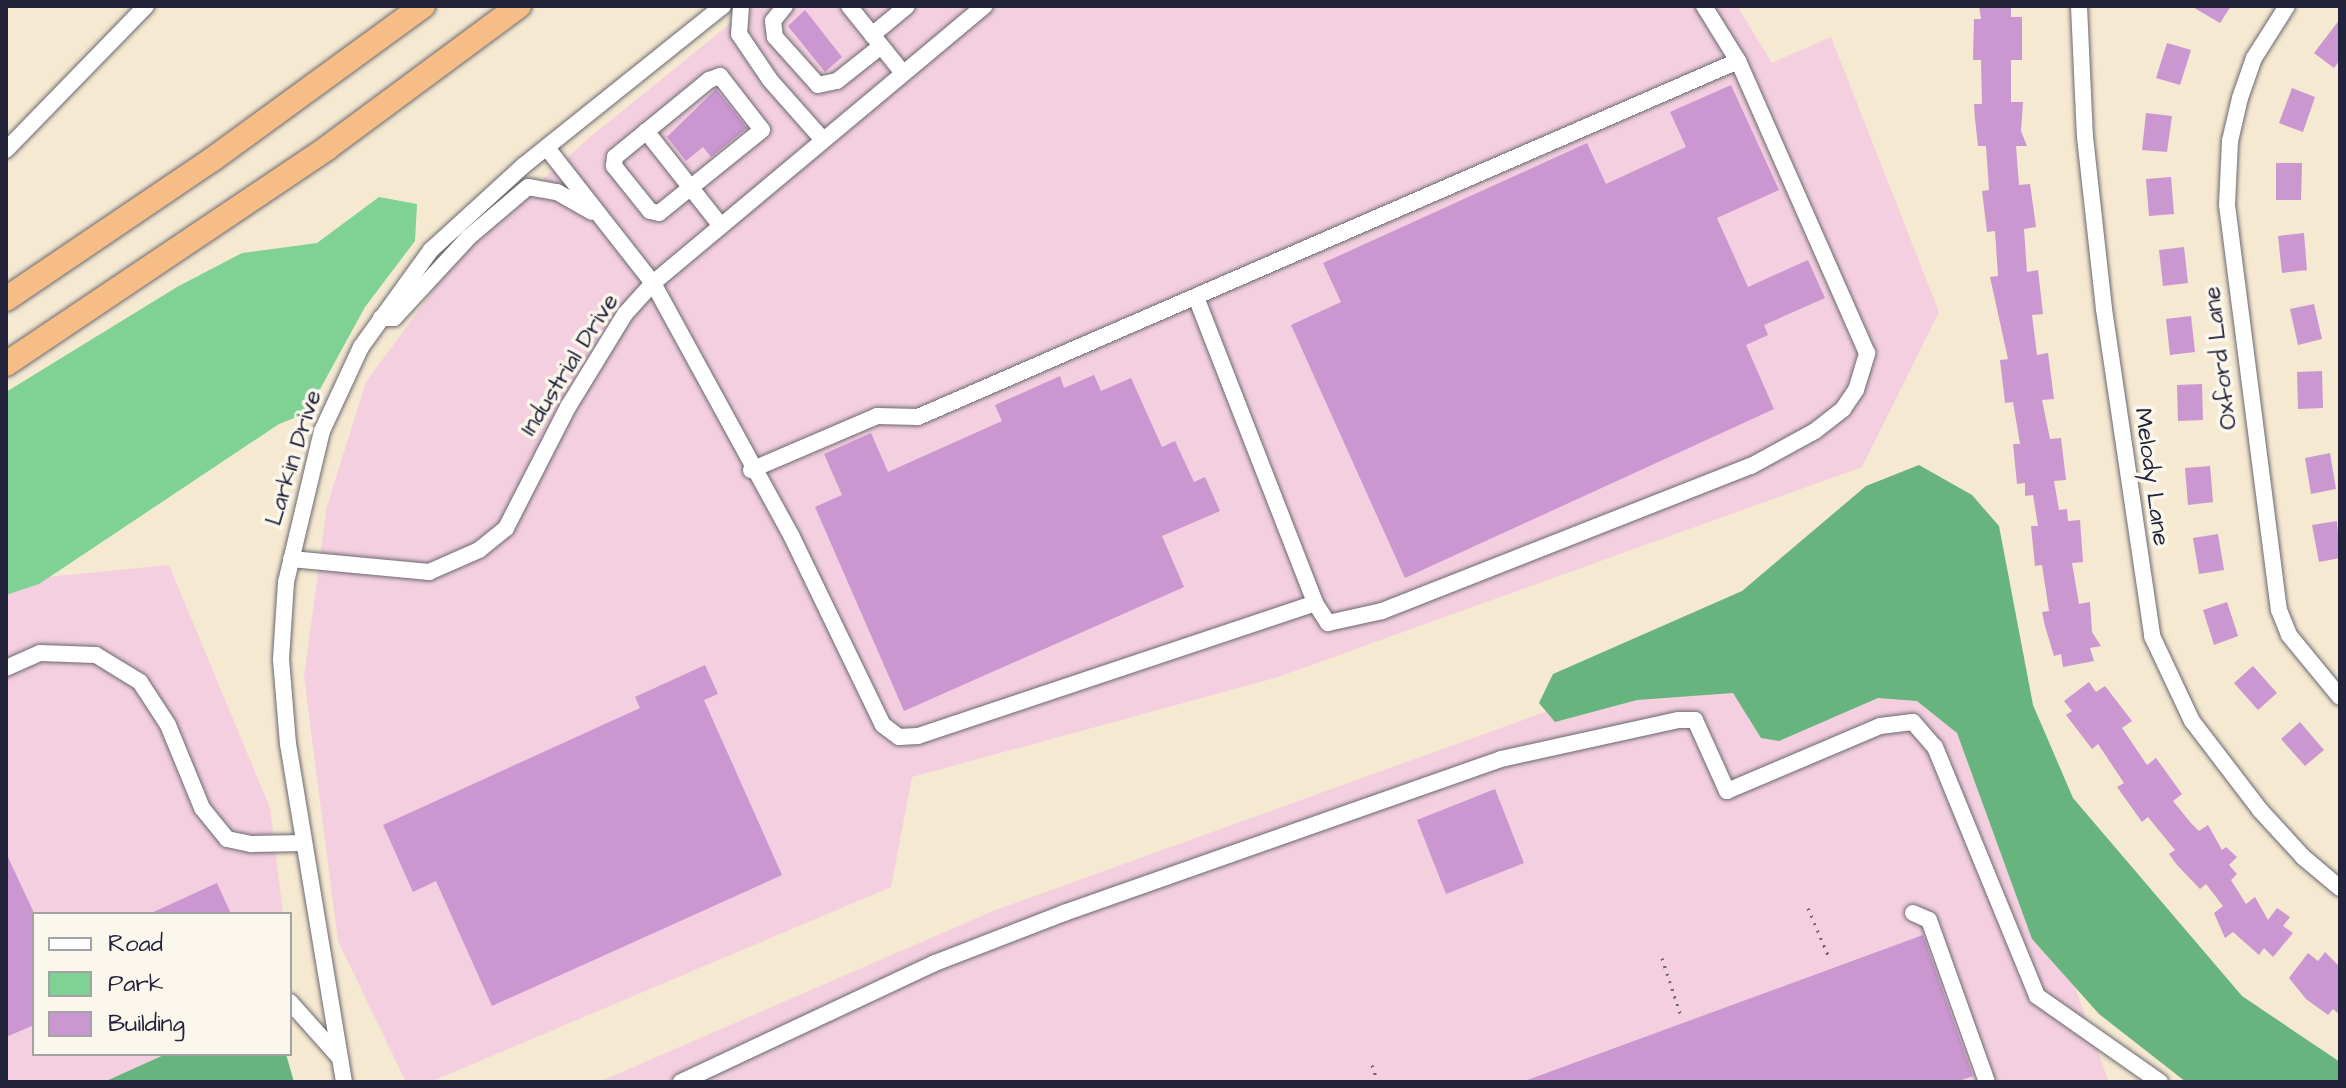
<!DOCTYPE html>
<html>
<head>
<meta charset="utf-8">
<style>
  body { margin:0 }
  #map { position:relative; width:2346px; height:1088px; overflow:hidden; background:#f5e9d1; font-family:"Architects Daughter",sans-serif }
  div>[style] { position:absolute }
  [style*='--x'] { left:calc(var(--x)*1px); top:calc(var(--y)*1px); width:calc(var(--w)*1px); rotate:calc(var(--a)*1deg) }
  .built>* { inset:0; background:#f3cfdf }
  .green>* { inset:0; background:#7fd294 }
  .forest>* { inset:0; background:#67b47e }
  .building>* { inset:0; background:#ca97d0 }
  .path>* { height:3px; margin-top:-1.5px; transform-origin:0; background:repeating-linear-gradient(90deg,#6c6870 0 2px,transparent 0 8px) }
  .roads { filter:drop-shadow(0 0 2px #6c6870) drop-shadow(0 0 2px #6c6870) }
  .minor>* { height:16px; margin:-8px; padding:0 8px; transform-origin:8px; border-radius:8px; background:#fff }
  .highway>* { height:24px; margin:-12px; padding:0 12px; transform-origin:12px; border-radius:12px; background:#f6be86 }
  span { translate:-50% -50%; white-space:nowrap; text-align:center; line-height:1.15; -webkit-text-stroke:7px #fbf7ec; paint-order:stroke }
  .street-label { font-size:24px; color:#22223b }
  .frame { position:absolute; inset:0; border:8px solid #22223b; pointer-events:none }
  .legend { position:absolute; left:32px; top:912px; width:260px; height:144px; box-sizing:border-box; background:#fbf7ec; border:2px solid #a4a2a5; margin:0; padding:10px 14px; list-style:none; font-size:24px; color:#22223b }
  .legend li { display:flex; align-items:center; gap:16px; height:40px }
  .legend b { width:40px; border:2px solid #a4a2a5 }
</style>
</head>
<body>
<div id="map">
  <div class="built">
    <i style="clip-path:polygon(752px 6px,1737px 6px,1772px 63px,1831px 37px,1939px 312px,1862px 467px,1275px 678px,912px 777px,891px 887px,430px 1082px,406px 1082px,338px 941px,304px 677px,327px 506px,366px 382px,460px 254px,590px 137px)"></i>
    <i style="clip-path:polygon(169px 565px,270px 808px,283px 914px,34px 914px,34px 1054px,200px 1054px,137px 1082px,6px 1082px,6px 581px)"></i>
    <i style="clip-path:polygon(1928px 574px,2108px 1080px,599px 1082px,993px 911px)"></i>
  </div>
  <div class="green">
    <i style="clip-path:polygon(379px 197px,417px 204px,415px 241px,365px 307px,307px 413px,279px 424px,39px 584px,6px 595px,6px 392px,177px 287px,242px 253px,317px 243px)"></i>
  </div>
  <div class="forest">
    <i style="clip-path:polygon(1919px 465px,1972px 495px,1999px 526px,2033px 705px,2073px 798px,2242px 996px,2340px 1062px,2340px 1082px,2186px 1082px,2099px 1014px,2032px 939px,1957px 733px,1917px 701px,1878px 698px,1779px 741px,1761px 738px,1733px 693px,1637px 700px,1555px 722px,1539px 703px,1553px 674px,1742px 591px,1866px 486px)"></i>
    <i style="clip-path:polygon(166px 1054px,286px 1054px,294px 1082px,104px 1082px)"></i>
  </div>
  <div class="building">
    <i style="clip-path:polygon(1979px 6px,2011px 6px,2011px 17px,2022px 17px,2022px 60px,2011px 60px,2011px 102px,2023px 102px,2021px 131px,2027px 146px,2016px 146px,2019px 185px,2030px 184px,2036px 227px,2024px 229px,2027px 272px,2038px 270px,2043px 314px,2032px 315px,2037px 355px,2048px 353px,2054px 399px,2042px 400px,2050px 439px,2061px 438px,2066px 480px,2054px 481px,2059px 510px,2067px 509px,2068px 521px,2080px 520px,2083px 562px,2072px 563px,2079px 604px,2090px 602px,2092px 632px,2101px 646px,2090px 648px,2094px 661px,2063px 667px,2061px 654px,2054px 656px,2045px 626px,2042px 612px,2049px 611px,2042px 565px,2035px 566px,2031px 526px,2038px 526px,2033px 495px,2025px 496px,2025px 483px,2017px 484px,2013px 444px,2020px 444px,2013px 402px,2005px 403px,2000px 360px,2008px 359px,1990px 277px,1998px 276px,1995px 231px,1987px 232px,1982px 191px,1989px 190px,1986px 146px,1978px 146px,1975px 119px,1974px 104px,1982px 104px,1981px 60px,1973px 60px,1974px 19px,1981px 19px)"></i>
    <i style="clip-path:polygon(2191px 6px,2231px 6px,2220px 23px)"></i>
    <i style="clip-path:polygon(805px 10px,842px 57px,825px 72px,788px 26px)"></i>
    <i style="clip-path:polygon(2340px 19px,2340px 60px,2334px 68px,2314px 53px)"></i>
    <i style="clip-path:polygon(2167px 43px,2191px 50px,2180px 85px,2156px 78px)"></i>
    <i style="clip-path:polygon(1731px 85px,1779px 190px,1717px 218px,1748px 287px,1808px 260px,1825px 298px,1764px 325px,1768px 335px,1746px 345px,1774px 409px,1405px 578px,1291px 325px,1341px 302px,1323px 263px,1587px 143px,1606px 184px,1686px 147px,1670px 112px)"></i>
    <i style="clip-path:polygon(2292px 88px,2315px 97px,2303px 132px,2279px 123px)"></i>
    <i style="clip-path:polygon(716px 89px,747px 128px,711px 157px,703px 147px,686px 161px,667px 137px)"></i>
    <i style="clip-path:polygon(2146px 113px,2172px 116px,2167px 152px,2142px 150px)"></i>
    <i style="clip-path:polygon(2276px 163px,2302px 163px,2301px 200px,2276px 200px)"></i>
    <i style="clip-path:polygon(2171px 177px,2174px 214px,2149px 216px,2146px 179px)"></i>
    <i style="clip-path:polygon(2304px 233px,2307px 270px,2282px 273px,2278px 236px)"></i>
    <i style="clip-path:polygon(2184px 247px,2188px 283px,2163px 286px,2159px 250px)"></i>
    <i style="clip-path:polygon(2314px 304px,2322px 339px,2298px 345px,2290px 309px)"></i>
    <i style="clip-path:polygon(2191px 316px,2195px 352px,2170px 355px,2166px 319px)"></i>
    <i style="clip-path:polygon(2322px 371px,2323px 408px,2298px 409px,2297px 372px)"></i>
    <i style="clip-path:polygon(1094px 375px,1101px 391px,1131px 378px,1162px 447px,1175px 441px,1194px 482px,1205px 477px,1220px 511px,1162px 536px,1184px 587px,904px 711px,815px 507px,842px 495px,824px 454px,871px 433px,888px 472px,1002px 421px,995px 405px,1060px 376px,1064px 388px)"></i>
    <i style="clip-path:polygon(2202px 384px,2203px 420px,2178px 421px,2177px 385px)"></i>
    <i style="clip-path:polygon(2330px 453px,2336px 489px,2311px 494px,2305px 458px)"></i>
    <i style="clip-path:polygon(2210px 466px,2213px 502px,2188px 505px,2185px 468px)"></i>
    <i style="clip-path:polygon(2337px 521px,2340px 558px,2319px 562px,2312px 525px)"></i>
    <i style="clip-path:polygon(2218px 534px,2224px 570px,2199px 574px,2193px 538px)"></i>
    <i style="clip-path:polygon(2227px 602px,2238px 636px,2214px 645px,2203px 610px)"></i>
    <i style="clip-path:polygon(705px 665px,718px 694px,704px 700px,782px 875px,492px 1006px,436px 881px,413px 892px,383px 825px,640px 708px,635px 697px)"></i>
    <i style="clip-path:polygon(2253px 666px,2277px 693px,2258px 710px,2234px 683px)"></i>
    <i style="clip-path:polygon(2089px 682px,2096px 692px,2105px 686px,2132px 721px,2122px 728px,2147px 765px,2156px 758px,2182px 794px,2173px 801px,2190px 822px,2199px 831px,2208px 825px,2222px 850px,2226px 847px,2237px 857px,2229px 865px,2237px 874px,2231px 880px,2246px 904px,2255px 897px,2268px 920px,2277px 908px,2290px 917px,2283px 926px,2293px 933px,2273px 957px,2264px 948px,2259px 955px,2233px 932px,2225px 938px,2214px 913px,2223px 906px,2206px 884px,2200px 889px,2177px 865px,2169px 854px,2175px 850px,2148px 817px,2142px 822px,2117px 787px,2124px 783px,2098px 744px,2092px 749px,2066px 715px,2072px 711px,2064px 701px)"></i>
    <i style="clip-path:polygon(2300px 722px,2324px 750px,2305px 766px,2281px 739px)"></i>
    <i style="clip-path:polygon(1495px 789px,1524px 863px,1446px 894px,1417px 820px)"></i>
    <i style="clip-path:polygon(6px 853px,34px 913px,34px 1025px,6px 1037px)"></i>
    <i style="clip-path:polygon(217px 883px,231px 914px,149px 914px)"></i>
    <i style="clip-path:polygon(1923px 935px,1973px 1076px,1956px 1082px,1522px 1082px)"></i>
    <i style="clip-path:polygon(2325px 952px,2340px 967px,2340px 1015px,2333px 1009px,2328px 1015px,2306px 999px,2289px 978px,2308px 953px,2318px 961px)"></i>
  </div>
  <div class="path">
    <i style="--x:1808;--y:908;--w:51;--a:66.9"></i>
    <i style="--x:1662;--y:958;--w:58;--a:71.9"></i>
    <i style="--x:1372;--y:1065;--w:18;--a:71"></i>
  </div>
  <div class="roads">
    <div class="minor">
      <i style="--x:741;--y:6;--w:28;--a:94"></i>
      <i style="--x:739;--y:34;--w:55;--a:56"></i>
      <i style="--x:770;--y:80;--w:80;--a:48.5"></i>
      <i style="--x:785;--y:6;--w:19;--a:129"></i>
      <i style="--x:773;--y:21;--w:16;--a:83"></i>
      <i style="--x:775;--y:37;--w:64;--a:48.1"></i>
      <i style="--x:818;--y:85;--w:19;--a:-12"></i>
      <i style="--x:837;--y:81;--w:56;--a:-38.5"></i>
      <i style="--x:849;--y:6;--w:86;--a:51.1"></i>
      <i style="--x:2079;--y:6;--w:131;--a:87.4"></i>
      <i style="--x:2085;--y:137;--w:173;--a:83.7"></i>
      <i style="--x:2104;--y:309;--w:331;--a:81.6"></i>
      <i style="--x:2152;--y:636;--w:94;--a:64.8"></i>
      <i style="--x:2192;--y:721;--w:112;--a:52.6"></i>
      <i style="--x:2260;--y:810;--w:64;--a:47.5"></i>
      <i style="--x:2303;--y:857;--w:48;--a:40"></i>
      <i style="--x:2287;--y:6;--w:62;--a:122.4"></i>
      <i style="--x:2254;--y:58;--w:42;--a:109.3"></i>
      <i style="--x:2240;--y:98;--w:44;--a:103.1"></i>
      <i style="--x:2230;--y:141;--w:64;--a:92.7"></i>
      <i style="--x:2227;--y:205;--w:408;--a:82.7"></i>
      <i style="--x:2279;--y:610;--w:27;--a:68"></i>
      <i style="--x:2289;--y:635;--w:80;--a:50.6"></i>
      <i style="--x:872;--y:35;--w:45;--a:-39.6"></i>
      <i style="--x:720;--y:76;--w:68;--a:52.1"></i>
      <i style="--x:762;--y:130;--w:132;--a:141.1"></i>
      <i style="--x:659;--y:213;--w:9;--a:-167"></i>
      <i style="--x:650;--y:211;--w:58;--a:-128.7"></i>
      <i style="--x:614;--y:166;--w:9;--a:-84"></i>
      <i style="--x:615;--y:157;--w:122;--a:-39.3"></i>
      <i style="--x:709;--y:80;--w:12;--a:-20"></i>
      <i style="--x:646;--y:131;--w:121;--a:51.7"></i>
      <i style="--x:547;--y:148;--w:172;--a:51.9"></i>
      <i style="--x:653;--y:283;--w:287;--a:61.3"></i>
      <i style="--x:791;--y:535;--w:211;--a:64.2"></i>
      <i style="--x:883;--y:725;--w:20;--a:37"></i>
      <i style="--x:899;--y:737;--w:19;--a:-3"></i>
      <i style="--x:918;--y:736;--w:419;--a:-18.5"></i>
      <i style="--x:1315;--y:603;--w:24;--a:57"></i>
      <i style="--x:1328;--y:623;--w:55;--a:-12.5"></i>
      <i style="--x:1382;--y:611;--w:396;--a:-21.5"></i>
      <i style="--x:1751;--y:466;--w:73;--a:-28.7"></i>
      <i style="--x:1815;--y:431;--w:36;--a:-38"></i>
      <i style="--x:1843;--y:409;--w:23;--a:-56"></i>
      <i style="--x:1856;--y:390;--w:39;--a:-73"></i>
      <i style="--x:1867;--y:353;--w:319;--a:-113.8"></i>
      <i style="--x:1738;--y:61;--w:65;--a:-121.7"></i>
      <i style="--x:6;--y:150;--w:201;--a:-45.8"></i>
      <i style="--x:1196;--y:297;--w:328;--a:68.7"></i>
      <i style="--x:381;--y:318;--w:13;--a:0"></i>
      <i style="--x:394;--y:318;--w:110;--a:-47.2"></i>
      <i style="--x:469;--y:237;--w:77;--a:-40.3"></i>
      <i style="--x:528;--y:187;--w:29;--a:10"></i>
      <i style="--x:557;--y:192;--w:40;--a:29.7"></i>
      <i style="--x:751;--y:470;--w:137;--a:-23.2"></i>
      <i style="--x:877;--y:416;--w:41;--a:1.4"></i>
      <i style="--x:918;--y:417;--w:894;--a:-23.47"></i>
      <i style="--x:291;--y:559;--w:139;--a:5.4"></i>
      <i style="--x:429;--y:572;--w:55;--a:-23.7"></i>
      <i style="--x:479;--y:550;--w:35;--a:-39"></i>
      <i style="--x:506;--y:528;--w:136;--a:-62.9"></i>
      <i style="--x:568;--y:407;--w:109;--a:-58.5"></i>
      <i style="--x:625;--y:314;--w:42;--a:-47.9"></i>
      <i style="--x:653;--y:283;--w:432;--a:-39.9"></i>
      <i style="--x:6;--y:668;--w:37;--a:-24"></i>
      <i style="--x:40;--y:653;--w:56;--a:2"></i>
      <i style="--x:96;--y:655;--w:52;--a:31.5"></i>
      <i style="--x:140;--y:682;--w:51;--a:56.9"></i>
      <i style="--x:168;--y:725;--w:90;--a:67.7"></i>
      <i style="--x:202;--y:808;--w:40;--a:51"></i>
      <i style="--x:227;--y:839;--w:25;--a:12"></i>
      <i style="--x:251;--y:844;--w:53;--a:-1.1"></i>
      <i style="--x:1913;--y:913;--w:17;--a:24"></i>
      <i style="--x:1929;--y:920;--w:172;--a:70.3"></i>
      <i style="--x:290;--y:1002;--w:74;--a:48.3"></i>
      <i style="--x:344;--y:1082;--w:343;--a:-99.4"></i>
      <i style="--x:288;--y:744;--w:85;--a:-94.7"></i>
      <i style="--x:281;--y:659;--w:77;--a:-86.3"></i>
      <i style="--x:286;--y:582;--w:155;--a:-76.6"></i>
      <i style="--x:322;--y:431;--w:93;--a:-65.1"></i>
      <i style="--x:361;--y:347;--w:120;--a:-54.2"></i>
      <i style="--x:431;--y:250;--w:125;--a:-42.4"></i>
      <i style="--x:523;--y:166;--w:256;--a:-38.7"></i>
      <i style="--x:681;--y:1082;--w:280;--a:-25.1"></i>
      <i style="--x:935;--y:963;--w:138;--a:-21.2"></i>
      <i style="--x:1064;--y:913;--w:463;--a:-19.4"></i>
      <i style="--x:1501;--y:759;--w:182;--a:-12.4"></i>
      <i style="--x:1679;--y:720;--w:16;--a:0"></i>
      <i style="--x:1695;--y:720;--w:78;--a:65.7"></i>
      <i style="--x:1727;--y:791;--w:166;--a:-23"></i>
      <i style="--x:1880;--y:726;--w:33;--a:-7"></i>
      <i style="--x:1913;--y:722;--w:33;--a:49"></i>
      <i style="--x:1935;--y:747;--w:269;--a:67.7"></i>
      <i style="--x:2037;--y:996;--w:150;--a:35"></i>
    </div>
    <div class="highway">
      <i style="--x:6;--y:299;--w:250;--a:-34.1"></i>
      <i style="--x:213;--y:159;--w:260;--a:-36.1"></i>
      <i style="--x:6;--y:364;--w:387;--a:-33.9"></i>
      <i style="--x:327;--y:148;--w:239;--a:-36.5"></i>
    </div>
  </div>
  <div class="street-label">
    <span style="left:2221px;top:358px;rotate:-97deg">Oxford Lane</span>
    <span style="left:570px;top:365px;rotate:-58deg">Industrial Drive</span>
    <span style="left:294px;top:458px;rotate:-73deg">Larkin Drive</span>
    <span style="left:2151px;top:477px;rotate:82deg">Melody Lane</span>
  </div>
  <div class="frame"></div>
  <ul class="legend">
  <li><b style="height:10px;background:#fff"></b>Road</li>
  <li><b style="height:22px;background:#7fd294"></b>Park</li>
  <li><b style="height:22px;background:#ca97d0"></b>Building</li>
  </ul>
</div>
</body>
</html>
